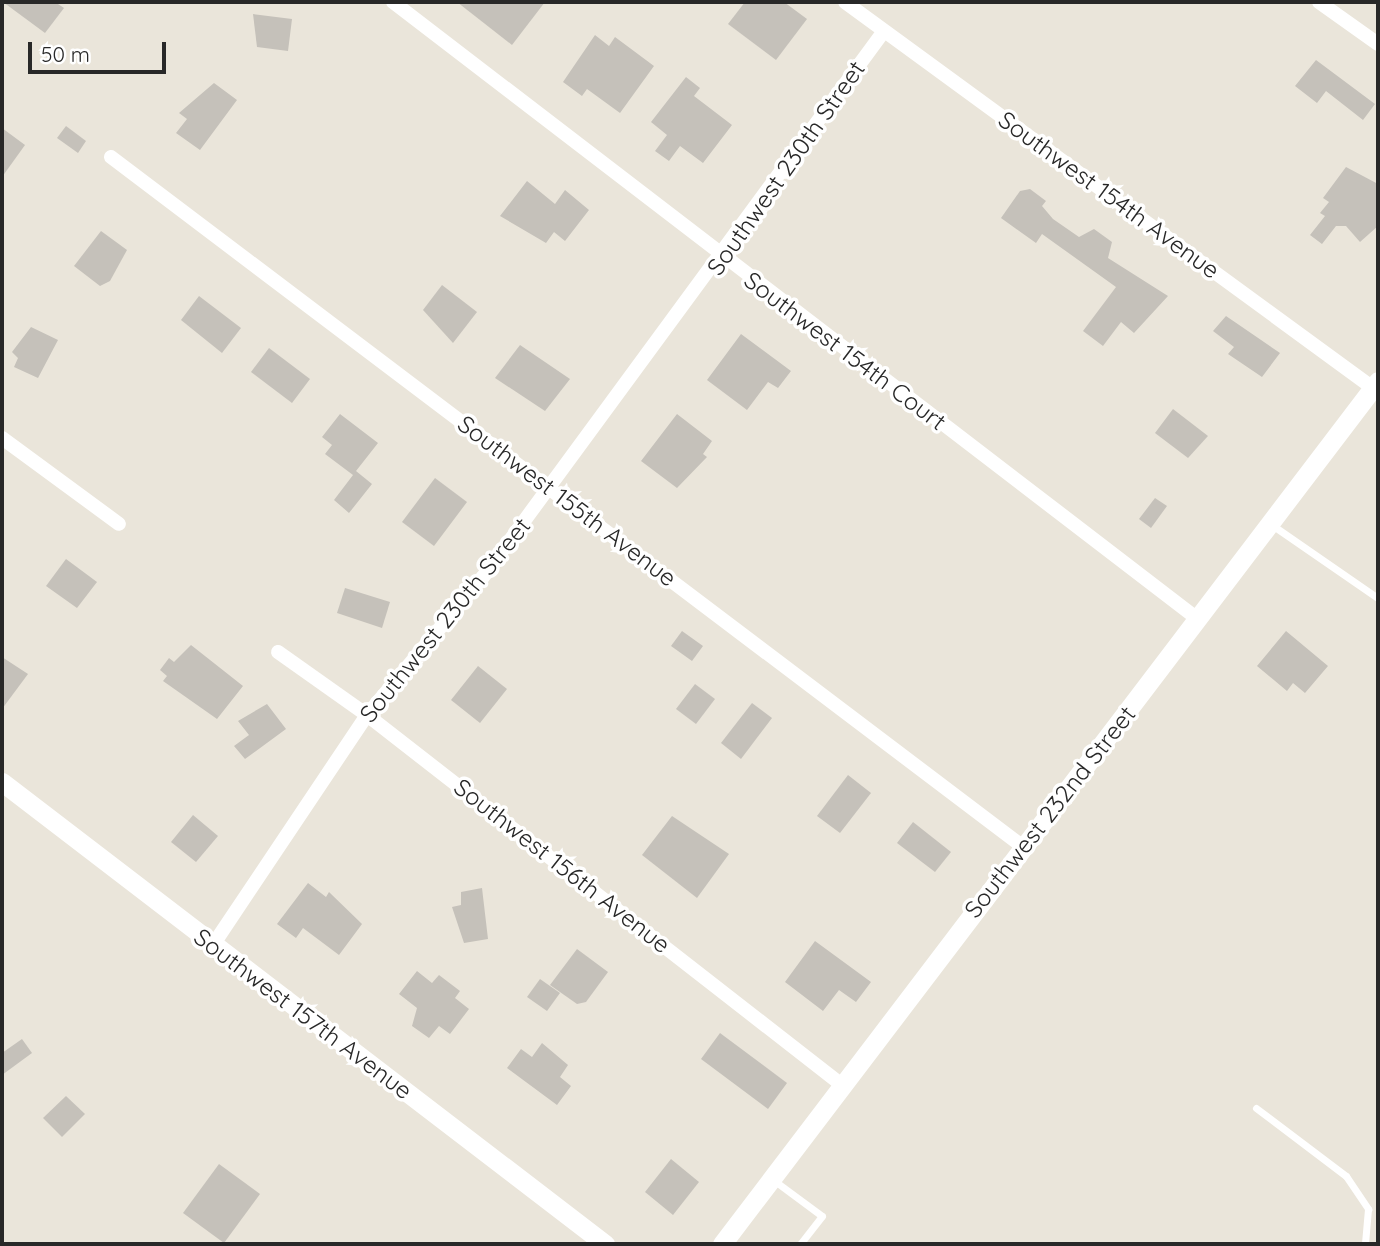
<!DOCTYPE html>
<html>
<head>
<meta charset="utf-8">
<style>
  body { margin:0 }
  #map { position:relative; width:1380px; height:1246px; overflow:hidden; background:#eae5da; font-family:Quicksand,sans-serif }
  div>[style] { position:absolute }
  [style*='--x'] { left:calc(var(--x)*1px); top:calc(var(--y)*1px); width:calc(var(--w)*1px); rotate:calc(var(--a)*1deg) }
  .building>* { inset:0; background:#c5c1ba }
  .service>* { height:7px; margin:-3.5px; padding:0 3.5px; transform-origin:3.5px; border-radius:3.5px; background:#fff }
  .minor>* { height:14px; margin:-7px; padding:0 7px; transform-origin:7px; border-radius:7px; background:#fff }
  .tertiary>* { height:19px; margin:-9.5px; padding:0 9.5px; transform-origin:9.5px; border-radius:9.5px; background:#fff }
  span { translate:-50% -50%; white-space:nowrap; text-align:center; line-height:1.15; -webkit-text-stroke:7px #fff; paint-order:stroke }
  .street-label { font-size:24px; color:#282828 }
  .frame { position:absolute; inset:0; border:4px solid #282828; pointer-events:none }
  .scale { position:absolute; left:28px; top:42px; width:138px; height:32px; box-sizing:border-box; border:4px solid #282828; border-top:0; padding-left:9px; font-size:21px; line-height:24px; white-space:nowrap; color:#282828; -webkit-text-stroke:5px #fff; paint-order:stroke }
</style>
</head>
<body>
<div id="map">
  <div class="building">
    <i style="clip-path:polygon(3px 2px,55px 2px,64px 8px,45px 33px)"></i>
    <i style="clip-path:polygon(457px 2px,545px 2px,512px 45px)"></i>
    <i style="clip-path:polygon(745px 2px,784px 2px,807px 19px,776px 60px,728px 24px)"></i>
    <i style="clip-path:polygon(253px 14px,292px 19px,288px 51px,257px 47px)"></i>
    <i style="clip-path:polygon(595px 35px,609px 46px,615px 37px,654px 66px,620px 113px,587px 89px,582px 96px,563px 82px)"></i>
    <i style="clip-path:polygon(1316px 60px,1375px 104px,1363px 120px,1326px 91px,1317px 103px,1295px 86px)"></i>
    <i style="clip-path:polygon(686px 77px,700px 88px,694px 96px,732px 125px,703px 163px,680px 146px,669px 161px,655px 151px,667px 135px,651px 122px)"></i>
    <i style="clip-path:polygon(214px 83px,237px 100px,200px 150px,176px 133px,187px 119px,179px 113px)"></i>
    <i style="clip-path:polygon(66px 126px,86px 141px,78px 153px,57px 138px)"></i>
    <i style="clip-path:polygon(2px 128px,25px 145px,2px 177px)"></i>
    <i style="clip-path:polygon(1346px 167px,1378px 184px,1378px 226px,1360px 242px,1346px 226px,1336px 226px,1322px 244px,1310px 235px,1325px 216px,1320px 213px,1329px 202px,1323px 198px)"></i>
    <i style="clip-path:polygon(527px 181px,555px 204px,565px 190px,589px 210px,565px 241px,554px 232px,546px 243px,500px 216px)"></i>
    <i style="clip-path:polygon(1030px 189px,1046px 201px,1042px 206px,1053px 219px,1079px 237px,1094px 229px,1112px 242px,1108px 258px,1168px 296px,1134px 333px,1121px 322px,1103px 346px,1083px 331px,1116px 287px,1042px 234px,1036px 243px,1001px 218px,1020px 191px)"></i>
    <i style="clip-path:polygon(101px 231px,127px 250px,110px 281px,100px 286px,74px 266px)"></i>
    <i style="clip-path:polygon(442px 285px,477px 312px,453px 343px,423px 310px)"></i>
    <i style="clip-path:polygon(199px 296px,241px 328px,222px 353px,181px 320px)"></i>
    <i style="clip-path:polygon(1226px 316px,1280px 353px,1262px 377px,1228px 354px,1234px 347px,1213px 331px)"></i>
    <i style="clip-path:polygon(31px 327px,58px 340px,38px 378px,14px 367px,18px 358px,12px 352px)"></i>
    <i style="clip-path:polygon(741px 334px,791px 371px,778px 388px,768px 382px,747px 410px,707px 380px)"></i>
    <i style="clip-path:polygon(520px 345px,570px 379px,545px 411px,495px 378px)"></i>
    <i style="clip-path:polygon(269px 348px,310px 379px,292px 403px,251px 372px)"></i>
    <i style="clip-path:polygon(1173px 409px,1208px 436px,1188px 458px,1155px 433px)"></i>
    <i style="clip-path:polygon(340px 414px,378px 443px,356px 471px,372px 484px,349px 513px,334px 500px,353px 475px,325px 454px,332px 445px,322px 437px)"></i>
    <i style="clip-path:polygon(677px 414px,712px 441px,703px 454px,707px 457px,677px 488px,641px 461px)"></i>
    <i style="clip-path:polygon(435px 478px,467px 502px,434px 546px,402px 522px)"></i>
    <i style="clip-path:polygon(1155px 498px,1167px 506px,1151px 528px,1139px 519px)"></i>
    <i style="clip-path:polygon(66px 559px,97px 582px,77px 608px,46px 586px)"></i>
    <i style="clip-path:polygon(345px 588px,390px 602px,382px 628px,337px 613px)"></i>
    <i style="clip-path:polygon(682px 631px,703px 646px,692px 661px,671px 646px)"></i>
    <i style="clip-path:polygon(1286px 631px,1328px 666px,1305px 693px,1293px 683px,1287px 691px,1257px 666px)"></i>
    <i style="clip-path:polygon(191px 645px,243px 686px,217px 719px,163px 681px,167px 676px,160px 670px,169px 658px,174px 662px)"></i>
    <i style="clip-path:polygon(2px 657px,28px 674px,2px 709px)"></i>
    <i style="clip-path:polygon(478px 666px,507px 689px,480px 723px,451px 700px)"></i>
    <i style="clip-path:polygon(695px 684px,715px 699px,696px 724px,676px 709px)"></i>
    <i style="clip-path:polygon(752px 703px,772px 718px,741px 759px,721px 743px)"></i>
    <i style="clip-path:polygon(267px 704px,286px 729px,245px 759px,234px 746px,249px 735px,238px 721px)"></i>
    <i style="clip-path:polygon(848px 775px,871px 793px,840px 833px,817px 816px)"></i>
    <i style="clip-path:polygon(193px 815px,218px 836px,196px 862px,171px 842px)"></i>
    <i style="clip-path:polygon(672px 816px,729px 854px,697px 898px,642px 855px)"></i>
    <i style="clip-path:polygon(913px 822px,951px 852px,935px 872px,897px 843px)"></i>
    <i style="clip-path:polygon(308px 883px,326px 897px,329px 892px,362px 924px,339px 955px,303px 928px,296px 938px,277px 924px)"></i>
    <i style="clip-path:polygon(482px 888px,488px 939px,464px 943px,452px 907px,461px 905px,461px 892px)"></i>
    <i style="clip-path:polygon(815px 941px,871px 982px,856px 1002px,839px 990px,823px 1011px,785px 982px)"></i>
    <i style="clip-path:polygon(577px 949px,608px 972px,586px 1002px,577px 1004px,550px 985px)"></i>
    <i style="clip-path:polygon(417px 971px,432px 983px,439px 975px,460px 991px,455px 998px,469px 1009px,450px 1034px,439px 1026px,429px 1038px,412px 1026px,417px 1008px,399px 994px)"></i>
    <i style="clip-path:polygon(540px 979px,560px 993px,547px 1011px,527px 997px)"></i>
    <i style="clip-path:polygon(720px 1033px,787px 1083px,768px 1109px,701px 1059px)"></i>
    <i style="clip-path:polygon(22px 1039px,32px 1053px,2px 1075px,2px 1053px)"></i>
    <i style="clip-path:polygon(542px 1043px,568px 1065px,560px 1077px,571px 1086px,557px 1105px,507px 1068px,521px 1049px,532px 1057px)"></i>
    <i style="clip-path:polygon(66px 1096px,85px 1114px,62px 1137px,43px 1118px)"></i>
    <i style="clip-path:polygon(671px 1159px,699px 1182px,673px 1215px,645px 1192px)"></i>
    <i style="clip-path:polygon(219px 1164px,260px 1194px,224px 1243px,183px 1213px)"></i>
  </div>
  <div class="service">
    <i style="--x:1272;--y:525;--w:129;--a:34.6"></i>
    <i style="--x:1256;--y:1108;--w:113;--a:37.1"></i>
    <i style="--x:1346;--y:1176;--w:40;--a:56"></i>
    <i style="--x:1368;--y:1209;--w:35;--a:95"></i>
    <i style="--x:772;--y:1179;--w:62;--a:36.5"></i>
    <i style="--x:822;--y:1216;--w:36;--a:128"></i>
  </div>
  <div class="minor">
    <i style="--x:393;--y:2;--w:1016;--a:37.48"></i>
    <i style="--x:845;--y:2;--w:654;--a:36.17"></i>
    <i style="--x:1319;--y:2;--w:72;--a:35.4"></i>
    <i style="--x:111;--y:157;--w:1142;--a:37.1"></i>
    <i style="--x:2;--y:438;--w:145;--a:36.3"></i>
    <i style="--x:278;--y:652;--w:109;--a:35.3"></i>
    <i style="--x:367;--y:715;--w:602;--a:37.92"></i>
    <i style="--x:213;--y:945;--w:277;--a:-56.2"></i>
    <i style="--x:367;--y:715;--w:180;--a:-50"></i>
    <i style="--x:483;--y:577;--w:677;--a:-53.71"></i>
  </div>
  <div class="tertiary">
    <i style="--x:2;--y:782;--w:760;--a:37.46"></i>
    <i style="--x:722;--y:1244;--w:1084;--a:-52.76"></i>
  </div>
  <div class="street-label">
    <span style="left:786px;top:168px;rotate:-55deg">Southwest 230th Street</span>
    <span style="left:1109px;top:195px;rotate:36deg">Southwest 154th Avenue</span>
    <span style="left:845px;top:351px;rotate:37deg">Southwest 154th Court</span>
    <span style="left:567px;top:501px;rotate:37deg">Southwest 155th Avenue</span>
    <span style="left:445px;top:620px;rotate:-51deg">Southwest 230th Street</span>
    <span style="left:1050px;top:812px;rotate:-52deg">Southwest 232nd Street</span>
    <span style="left:562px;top:866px;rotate:38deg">Southwest 156th Avenue</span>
    <span style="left:303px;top:1014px;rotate:37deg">Southwest 157th Avenue</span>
  </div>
  <div class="frame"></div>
  <div class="scale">50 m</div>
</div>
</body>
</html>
